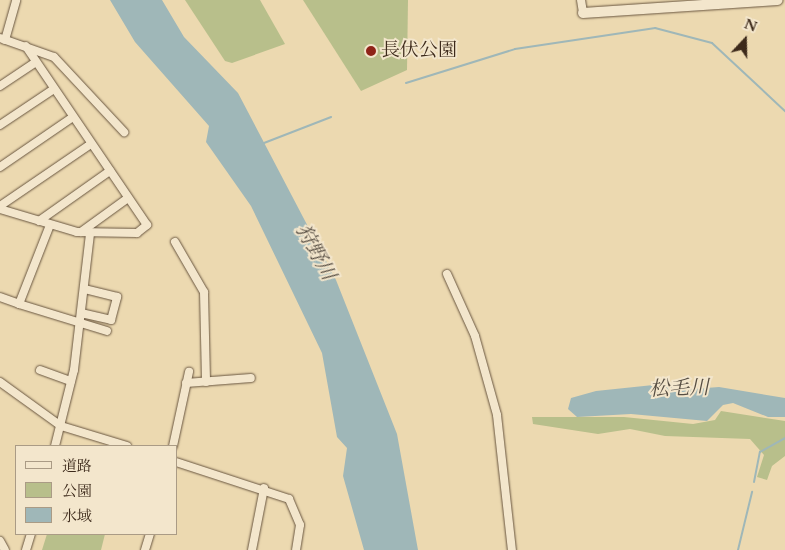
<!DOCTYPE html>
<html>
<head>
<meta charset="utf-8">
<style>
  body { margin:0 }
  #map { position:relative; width:785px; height:550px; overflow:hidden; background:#ecd9b0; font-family:Cardo,"Noto Serif JP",serif }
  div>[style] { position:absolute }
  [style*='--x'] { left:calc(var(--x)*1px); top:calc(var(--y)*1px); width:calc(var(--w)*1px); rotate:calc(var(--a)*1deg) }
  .green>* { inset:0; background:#b8bf8b }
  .water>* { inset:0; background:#9fb7b8 }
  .stream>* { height:2px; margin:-1px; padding:0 1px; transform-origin:1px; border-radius:1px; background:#9fb7b8 }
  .roads { filter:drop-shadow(0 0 1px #695640) drop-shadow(0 0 1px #695640) }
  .street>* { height:8px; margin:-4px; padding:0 4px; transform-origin:4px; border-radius:4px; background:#f3e6cc }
  .secondary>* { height:10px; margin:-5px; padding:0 5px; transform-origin:5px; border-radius:5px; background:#f3e6cc }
  .dots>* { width:14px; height:14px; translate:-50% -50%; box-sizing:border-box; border:2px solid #f3e6cc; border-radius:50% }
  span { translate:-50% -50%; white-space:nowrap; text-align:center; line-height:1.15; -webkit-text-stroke:4px #f3e6cc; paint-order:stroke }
  .poi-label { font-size:19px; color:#3d2a1b }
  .left { translate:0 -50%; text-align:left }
  .water-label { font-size:20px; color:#564d42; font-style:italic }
  .legend { position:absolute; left:15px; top:445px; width:162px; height:90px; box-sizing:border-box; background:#f3e6cc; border:1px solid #aa9b85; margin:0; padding:6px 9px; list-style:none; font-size:15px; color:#3d2a1b }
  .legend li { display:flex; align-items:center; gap:10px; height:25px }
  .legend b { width:25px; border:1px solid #aa9b85 }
  .north { position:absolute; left:720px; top:15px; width:50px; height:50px; -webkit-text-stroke:4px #f3e6cc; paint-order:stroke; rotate:21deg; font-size:14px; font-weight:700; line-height:20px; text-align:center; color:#3d2a1b }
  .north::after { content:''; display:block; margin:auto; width:18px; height:22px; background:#3d2a1b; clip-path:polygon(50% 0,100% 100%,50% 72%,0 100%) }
</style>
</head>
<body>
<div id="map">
  <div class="green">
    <i style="clip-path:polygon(185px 0,260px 0,285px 44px,232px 63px,225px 61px)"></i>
    <i style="clip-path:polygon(303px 0,408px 0,407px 70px,361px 91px)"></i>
    <i style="clip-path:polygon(721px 411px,785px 421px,785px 456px,772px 466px,767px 480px,757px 477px,764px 455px,750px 439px,665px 436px,630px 429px,598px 434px,533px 424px,532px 417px,624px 417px,693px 424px,715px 420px)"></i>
    <i style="clip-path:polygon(47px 534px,105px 534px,101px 550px,42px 550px)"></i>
  </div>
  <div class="water">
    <i style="clip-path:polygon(110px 0,162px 0,184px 37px,238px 93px,336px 280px,397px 434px,418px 550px,364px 550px,343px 476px,347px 448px,337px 437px,322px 353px,251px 206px,206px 142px,209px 126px,135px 42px)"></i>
    <i style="clip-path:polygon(663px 384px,693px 389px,719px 387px,785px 398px,785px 417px,768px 417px,733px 403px,723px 405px,707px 421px,631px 414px,577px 417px,568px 409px,571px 398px,596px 391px)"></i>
  </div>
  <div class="stream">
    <i style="--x:406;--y:83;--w:114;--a:-17.3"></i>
    <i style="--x:515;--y:49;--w:142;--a:-8.5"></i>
    <i style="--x:655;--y:28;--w:59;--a:14.7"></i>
    <i style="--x:712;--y:43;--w:100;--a:43"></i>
    <i style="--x:264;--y:143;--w:72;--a:-21.2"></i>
    <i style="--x:754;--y:482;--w:31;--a:-79"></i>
    <i style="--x:760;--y:452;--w:29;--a:-29"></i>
    <i style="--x:738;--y:550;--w:60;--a:-76.4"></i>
  </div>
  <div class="roads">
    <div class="street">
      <i style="--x:581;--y:0;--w:13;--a:81"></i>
      <i style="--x:0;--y:38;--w:57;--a:19.4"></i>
      <i style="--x:54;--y:57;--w:103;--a:47"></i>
      <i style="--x:5;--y:40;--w:41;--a:-74.2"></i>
      <i style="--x:0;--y:86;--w:43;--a:-33.7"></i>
      <i style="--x:0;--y:125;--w:65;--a:-33.7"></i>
      <i style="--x:0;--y:167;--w:88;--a:-34.4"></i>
      <i style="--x:0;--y:206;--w:110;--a:-34.3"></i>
      <i style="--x:0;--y:209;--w:80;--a:16.6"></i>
      <i style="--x:77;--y:232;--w:60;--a:1"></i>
      <i style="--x:137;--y:233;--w:13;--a:-39"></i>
      <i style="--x:147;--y:225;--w:216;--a:-124.1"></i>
      <i style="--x:39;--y:221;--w:87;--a:-35.2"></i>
      <i style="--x:81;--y:232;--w:58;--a:-35.9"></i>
      <i style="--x:175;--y:242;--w:58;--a:59.9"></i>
      <i style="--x:204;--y:292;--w:90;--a:88.7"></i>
      <i style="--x:447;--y:274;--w:68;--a:65.7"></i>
      <i style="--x:475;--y:336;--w:82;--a:74.4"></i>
      <i style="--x:497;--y:415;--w:136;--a:83.7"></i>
      <i style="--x:0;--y:297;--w:20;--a:20"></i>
      <i style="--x:19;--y:304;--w:85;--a:-68.6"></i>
      <i style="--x:19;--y:304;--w:92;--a:17.1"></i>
      <i style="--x:81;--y:313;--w:31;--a:13"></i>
      <i style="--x:111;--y:320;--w:24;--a:-75"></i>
      <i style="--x:117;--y:297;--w:34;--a:-166"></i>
      <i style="--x:40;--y:370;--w:33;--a:20"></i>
      <i style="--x:0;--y:382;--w:75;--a:35.8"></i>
      <i style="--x:61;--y:426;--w:69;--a:16.9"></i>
      <i style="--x:186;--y:383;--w:65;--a:-4.4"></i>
      <i style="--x:55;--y:446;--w:78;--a:-76"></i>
      <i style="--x:74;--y:370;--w:138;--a:-83.3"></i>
      <i style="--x:173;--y:446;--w:76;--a:-77.8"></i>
      <i style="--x:176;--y:462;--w:119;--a:18.1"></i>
      <i style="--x:289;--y:499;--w:28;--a:67"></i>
      <i style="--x:300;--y:525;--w:25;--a:99"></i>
      <i style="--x:0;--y:541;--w:10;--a:61"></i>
      <i style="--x:26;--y:550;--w:17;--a:-73"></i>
      <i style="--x:145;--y:550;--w:17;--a:-73"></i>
      <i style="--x:252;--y:550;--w:63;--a:-79"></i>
    </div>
    <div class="secondary">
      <i style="--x:583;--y:13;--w:195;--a:-3.8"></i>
    </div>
  </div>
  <div class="dots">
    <i style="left:371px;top:51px;background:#8f2418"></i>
  </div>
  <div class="poi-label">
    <span class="left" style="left:381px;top:51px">長伏公園</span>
  </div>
  <div class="water-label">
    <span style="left:316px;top:252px;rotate:61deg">狩野川</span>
    <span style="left:679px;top:388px;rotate:-2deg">松毛川</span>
  </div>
  <ul class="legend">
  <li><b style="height:6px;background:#f3e6cc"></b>道路</li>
  <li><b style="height:14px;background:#b8bf8b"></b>公園</li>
  <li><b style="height:14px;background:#9fb7b8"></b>水域</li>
  </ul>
  <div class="north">N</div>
</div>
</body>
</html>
